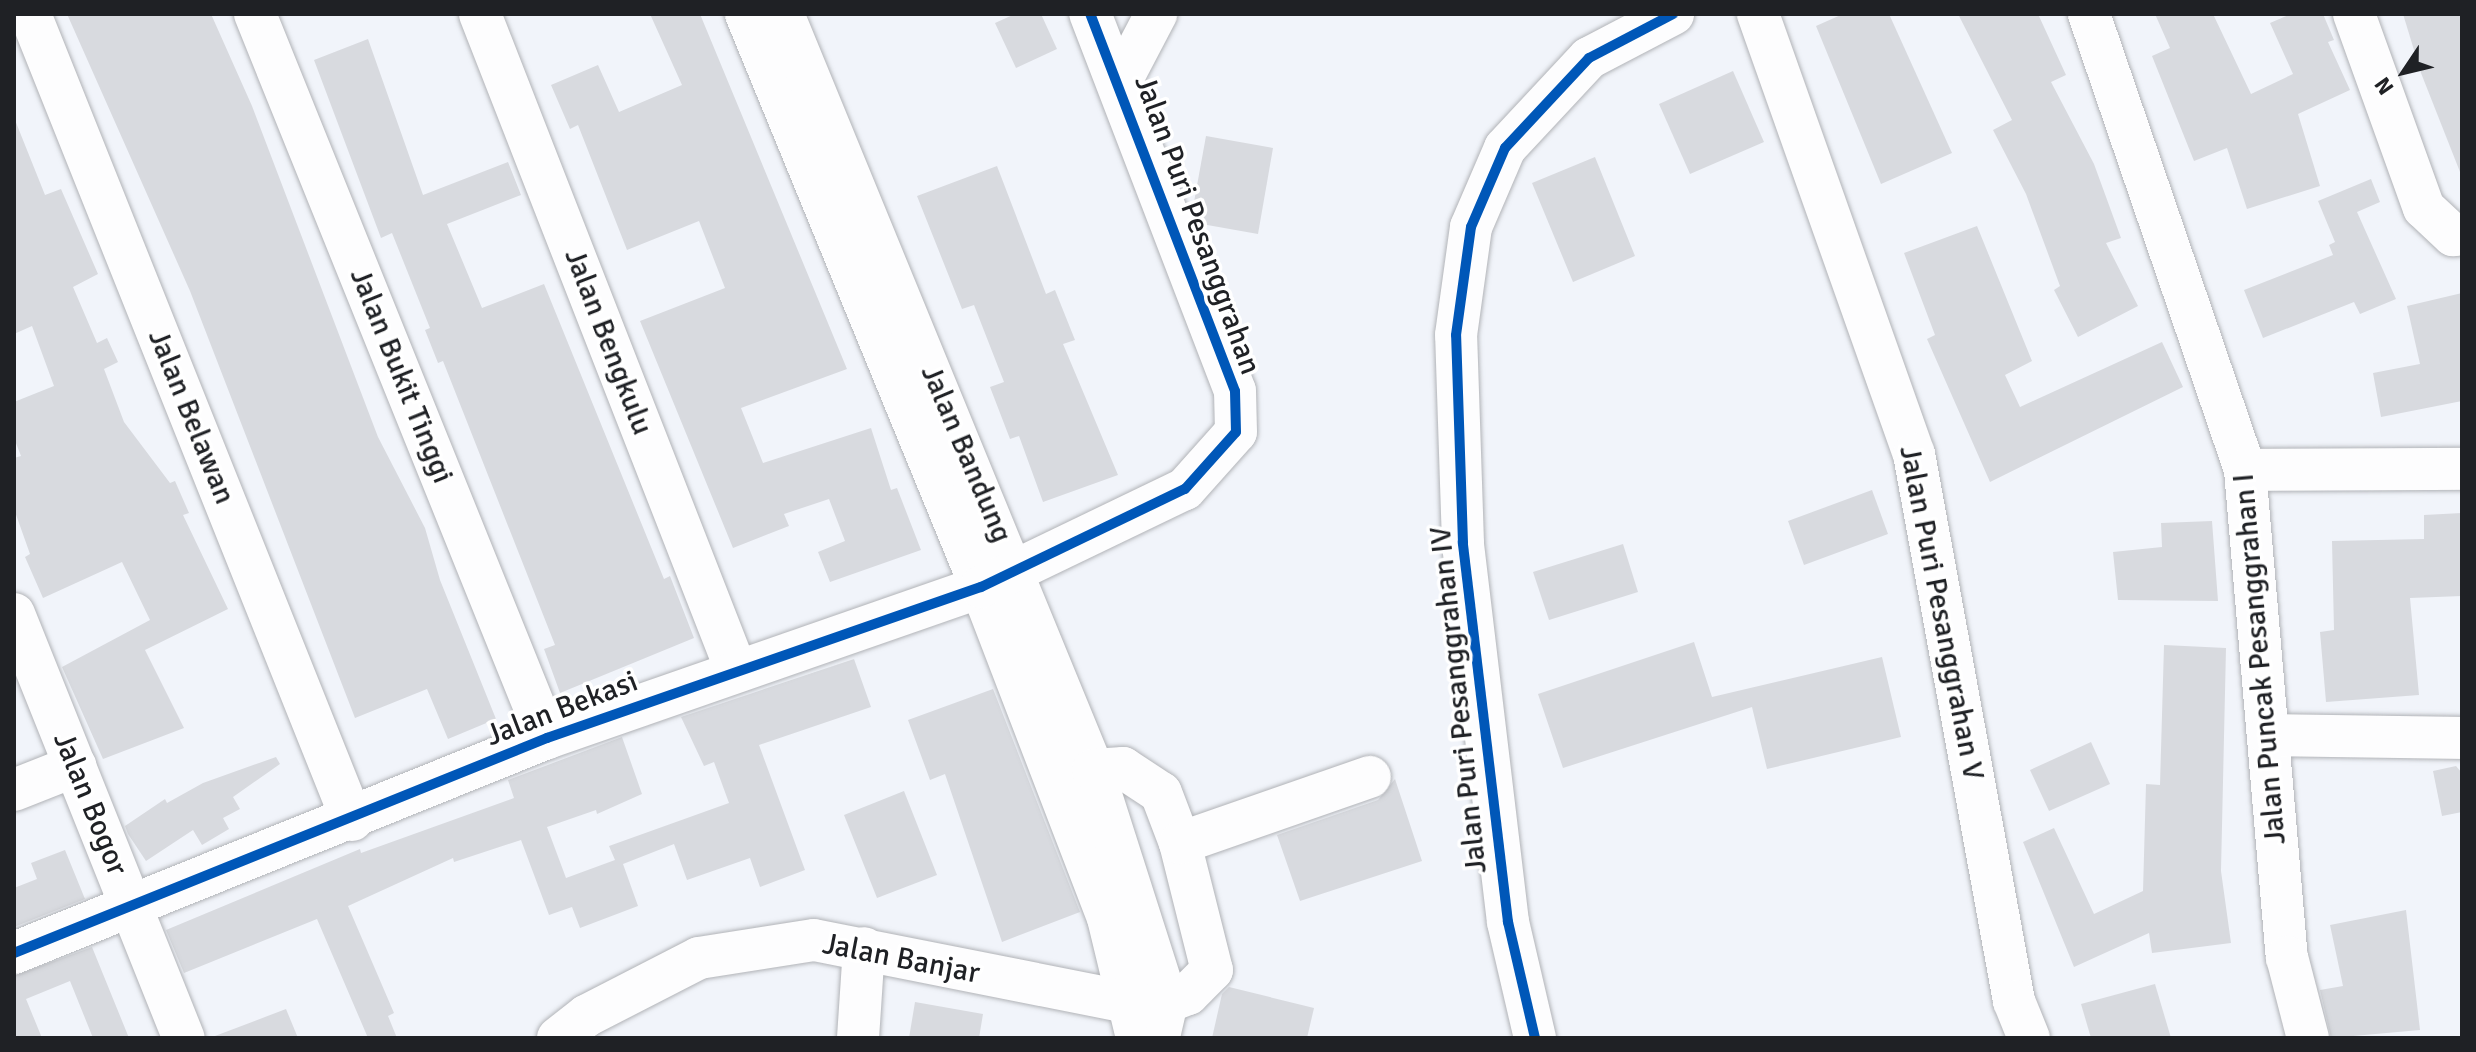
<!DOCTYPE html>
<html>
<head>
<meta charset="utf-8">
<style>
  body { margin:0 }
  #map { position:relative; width:2476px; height:1052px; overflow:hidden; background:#f1f4fa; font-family:Signika,sans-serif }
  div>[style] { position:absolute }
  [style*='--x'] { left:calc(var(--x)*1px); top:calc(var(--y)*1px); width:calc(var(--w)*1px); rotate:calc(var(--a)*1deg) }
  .building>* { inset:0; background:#d8dadf }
  .roads { filter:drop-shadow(0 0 2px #b1b3b7) drop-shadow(0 0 2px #b1b3b7) }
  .minor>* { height:42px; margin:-21px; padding:0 21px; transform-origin:21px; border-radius:21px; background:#fdfdfe }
  .cycleway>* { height:10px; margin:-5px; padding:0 5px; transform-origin:5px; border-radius:5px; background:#0057b8 }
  span { translate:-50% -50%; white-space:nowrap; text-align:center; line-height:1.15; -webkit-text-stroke:7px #fff; paint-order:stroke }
  .street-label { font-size:30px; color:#1f2125 }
  .frame { position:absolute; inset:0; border:16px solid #1f2125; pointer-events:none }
  .north { position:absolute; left:2364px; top:32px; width:80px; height:80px; -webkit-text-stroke:6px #fff; paint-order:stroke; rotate:235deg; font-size:22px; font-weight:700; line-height:32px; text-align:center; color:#1f2125 }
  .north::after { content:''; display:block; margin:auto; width:28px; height:36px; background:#1f2125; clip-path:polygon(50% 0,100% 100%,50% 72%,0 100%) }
</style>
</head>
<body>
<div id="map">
  <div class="building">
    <i style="clip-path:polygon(67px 14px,211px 14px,252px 106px,378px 437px,425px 528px,440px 580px,496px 719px,448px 739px,427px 689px,355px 718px,190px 291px)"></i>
    <i style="clip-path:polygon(650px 14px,700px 14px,847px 369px,741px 408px,763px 463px,871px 428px,891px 490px,897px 488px,921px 550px,830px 582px,818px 552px,845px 541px,829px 499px,784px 514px,789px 526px,733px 548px,640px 321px,725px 288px,699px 221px,627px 250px,578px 125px,570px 129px,551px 85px,598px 65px,619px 112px,682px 85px)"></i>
    <i style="clip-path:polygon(1015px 14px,1041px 14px,1057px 49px,1016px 68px,995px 23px)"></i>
    <i style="clip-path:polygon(1843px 14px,1889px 14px,1952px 153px,1881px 184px,1816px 26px)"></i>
    <i style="clip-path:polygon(1958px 14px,2038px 14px,2066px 75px,2051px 82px,2094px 164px,2121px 238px,2106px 243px,2138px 306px,2078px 337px,2054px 290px,2060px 286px,2026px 194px,1993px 130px,2012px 120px)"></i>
    <i style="clip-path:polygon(2155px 14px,2213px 14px,2251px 94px,2293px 74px,2270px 23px,2291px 14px,2323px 14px,2334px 40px,2328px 42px,2350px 90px,2298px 114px,2320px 186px,2247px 209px,2227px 148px,2194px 161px,2152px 56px,2170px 48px)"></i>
    <i style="clip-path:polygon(2403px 14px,2462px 14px,2462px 177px,2421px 73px)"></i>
    <i style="clip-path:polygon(368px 39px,423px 195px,508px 162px,521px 195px,447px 224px,482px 308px,544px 284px,664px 579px,670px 576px,694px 638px,560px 693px,544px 649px,555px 645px,443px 361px,438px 363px,425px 330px,430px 328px,392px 233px,381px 238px,314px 60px)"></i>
    <i style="clip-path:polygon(1733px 71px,1764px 142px,1690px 174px,1659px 104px)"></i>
    <i style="clip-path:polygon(15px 120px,45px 195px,61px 189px,98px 274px,73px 287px,97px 343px,107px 338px,118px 362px,104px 369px,124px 422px,170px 483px,175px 481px,189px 513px,183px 515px,228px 609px,145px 650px,184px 728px,103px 759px,62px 667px,150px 620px,122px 562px,43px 598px,25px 557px,30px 554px,14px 509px,14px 458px,21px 456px,14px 438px,14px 402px,54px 386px,32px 326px,14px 334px)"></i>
    <i style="clip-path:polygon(1206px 136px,1273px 148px,1258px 234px,1196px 223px,1192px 213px)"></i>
    <i style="clip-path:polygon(1595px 157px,1635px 256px,1573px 282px,1532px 183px)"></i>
    <i style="clip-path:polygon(997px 166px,1046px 294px,1055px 290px,1075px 340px,1063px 344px,1118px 475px,1043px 502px,1019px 436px,1010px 439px,990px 387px,1004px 382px,974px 305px,962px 309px,917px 196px)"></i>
    <i style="clip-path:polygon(2371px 179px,2380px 202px,2357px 212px,2396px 299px,2360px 314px,2354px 302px,2263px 338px,2244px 290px,2333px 255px,2329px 245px,2335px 242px,2318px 201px)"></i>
    <i style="clip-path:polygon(1977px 226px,2032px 361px,2005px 375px,2020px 407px,2162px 342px,2183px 387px,1990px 482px,1927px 339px,1935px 335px,1904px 253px)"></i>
    <i style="clip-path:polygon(2462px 293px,2462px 401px,2381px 417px,2373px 373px,2420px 364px,2407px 306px)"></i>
    <i style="clip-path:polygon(1872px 490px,1888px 534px,1804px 565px,1788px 521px)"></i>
    <i style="clip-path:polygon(2462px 513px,2462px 596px,2410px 598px,2419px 695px,2326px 702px,2320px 632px,2334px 630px,2332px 541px,2424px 539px,2424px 515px)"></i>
    <i style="clip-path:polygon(2212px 521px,2218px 601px,2118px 600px,2113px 552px,2162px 547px,2161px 523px)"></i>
    <i style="clip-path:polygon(1623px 544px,1638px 592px,1549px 620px,1533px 572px)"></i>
    <i style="clip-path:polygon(1694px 642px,1712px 697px,1882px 657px,1901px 737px,1767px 769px,1752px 707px,1563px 768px,1538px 694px)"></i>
    <i style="clip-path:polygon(2164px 645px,2226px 648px,2221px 871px,2231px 943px,2152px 953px,2149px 933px,2074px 967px,2023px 842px,2054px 828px,2094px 914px,2143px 891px,2146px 784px,2160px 785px)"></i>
    <i style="clip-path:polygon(854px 659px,871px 707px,759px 745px,805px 870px,760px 887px,750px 858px,687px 880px,674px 844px,623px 864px,638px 906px,580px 928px,572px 907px,549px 915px,521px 840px,454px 862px,453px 858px,348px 906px,394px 1013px,388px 1016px,397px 1038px,368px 1038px,317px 919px,184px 973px,166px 930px,360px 849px,361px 853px,514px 798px,508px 780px,622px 737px,642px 794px,597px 814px,596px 810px,547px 827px,566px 878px,615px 860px,609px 846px,729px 803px,714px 762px,704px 766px,681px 717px)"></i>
    <i style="clip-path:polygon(993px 689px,1080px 912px,1002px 942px,945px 774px,930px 780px,908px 720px)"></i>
    <i style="clip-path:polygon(2091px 742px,2110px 784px,2049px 811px,2030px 770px)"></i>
    <i style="clip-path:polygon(276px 757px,280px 764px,233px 797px,240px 809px,223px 818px,229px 829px,202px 845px,193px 830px,146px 861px,128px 834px,125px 826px,165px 799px,167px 803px,203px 783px)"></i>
    <i style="clip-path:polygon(2456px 766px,2462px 773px,2462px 812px,2442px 816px,2433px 771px)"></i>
    <i style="clip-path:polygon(1395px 779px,1422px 861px,1300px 901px,1277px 835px,1378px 800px)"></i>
    <i style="clip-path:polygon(904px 791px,937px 875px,877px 898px,844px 815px)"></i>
    <i style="clip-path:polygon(65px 850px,85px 899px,14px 927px,14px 888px,37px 879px,31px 863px)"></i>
    <i style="clip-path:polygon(2406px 910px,2420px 1030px,2331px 1038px,2320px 990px,2343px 986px,2330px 925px)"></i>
    <i style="clip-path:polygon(92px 947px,129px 1038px,93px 1038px,70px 981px,26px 999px,42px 1038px,14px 1038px,14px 976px)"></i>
    <i style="clip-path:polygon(2155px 984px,2171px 1038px,2091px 1038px,2081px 1004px)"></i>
    <i style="clip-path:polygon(1229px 987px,1314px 1008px,1307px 1038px,1212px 1038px,1222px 994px)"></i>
    <i style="clip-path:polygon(915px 1002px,983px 1014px,979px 1038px,909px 1038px)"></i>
    <i style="clip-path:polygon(286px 1009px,298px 1038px,215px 1038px,215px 1036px)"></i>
  </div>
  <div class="roads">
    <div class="minor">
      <i style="--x:30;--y:14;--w:868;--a:68.22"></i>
      <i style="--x:255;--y:14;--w:781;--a:68.04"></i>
      <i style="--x:480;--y:14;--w:704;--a:68.68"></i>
      <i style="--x:746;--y:14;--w:619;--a:67.7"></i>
      <i style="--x:981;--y:587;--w:355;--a:69"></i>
      <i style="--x:1108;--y:918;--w:123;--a:76.4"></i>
      <i style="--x:783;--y:14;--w:817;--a:67.7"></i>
      <i style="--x:1093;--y:770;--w:244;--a:72.3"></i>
      <i style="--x:1167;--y:1002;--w:37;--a:103"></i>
      <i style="--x:1758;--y:14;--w:467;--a:70.5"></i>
      <i style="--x:1914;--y:454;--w:556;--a:79.64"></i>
      <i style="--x:2014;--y:1001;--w:40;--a:68"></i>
      <i style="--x:2089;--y:14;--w:482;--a:71.1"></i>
      <i style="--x:2245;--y:470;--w:489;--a:85.1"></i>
      <i style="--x:2287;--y:957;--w:84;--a:75.5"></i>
      <i style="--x:2354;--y:14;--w:206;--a:70.2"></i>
      <i style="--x:2424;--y:208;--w:40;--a:43"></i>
      <i style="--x:2453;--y:235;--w:9;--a:-6"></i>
      <i style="--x:1120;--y:83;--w:78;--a:-62.4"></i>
      <i style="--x:2245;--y:470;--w:217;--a:-0.3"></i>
      <i style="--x:14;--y:614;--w:457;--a:68.2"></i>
      <i style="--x:2269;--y:735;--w:193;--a:0.9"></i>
      <i style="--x:1093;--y:770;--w:30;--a:-4"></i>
      <i style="--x:1123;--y:768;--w:45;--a:33.3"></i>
      <i style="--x:1161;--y:793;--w:53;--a:69.2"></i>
      <i style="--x:1180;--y:843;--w:131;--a:75.9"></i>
      <i style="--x:1212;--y:970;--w:34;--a:135"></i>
      <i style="--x:1188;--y:994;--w:22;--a:159"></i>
      <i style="--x:14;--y:790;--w:66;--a:-21.5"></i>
      <i style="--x:1180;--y:843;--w:201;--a:-19.2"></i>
      <i style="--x:14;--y:953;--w:575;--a:-21.97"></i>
      <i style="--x:547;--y:738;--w:460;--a:-19.2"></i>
      <i style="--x:981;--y:587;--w:226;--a:-25.7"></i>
      <i style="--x:1185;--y:489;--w:76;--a:-48.2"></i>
      <i style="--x:1236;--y:432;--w:41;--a:-91.4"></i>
      <i style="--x:1235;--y:391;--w:404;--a:-111"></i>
      <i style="--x:558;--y:1038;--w:36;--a:-38"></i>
      <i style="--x:586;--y:1016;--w:127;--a:-27.2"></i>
      <i style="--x:699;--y:958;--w:116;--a:-8.9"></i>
      <i style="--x:814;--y:940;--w:344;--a:11.2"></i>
      <i style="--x:858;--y:1038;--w:90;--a:-86.2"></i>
      <i style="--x:1535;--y:1038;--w:119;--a:-103.1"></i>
      <i style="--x:1508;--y:922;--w:382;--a:-96.8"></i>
      <i style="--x:1463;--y:543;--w:208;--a:-91.9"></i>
      <i style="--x:1456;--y:335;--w:109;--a:-82.1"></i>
      <i style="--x:1471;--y:227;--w:86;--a:-66.7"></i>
      <i style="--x:1505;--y:148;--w:123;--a:-47"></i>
      <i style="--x:1589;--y:58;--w:95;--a:-27.6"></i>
    </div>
  </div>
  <div class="cycleway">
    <i style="--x:14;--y:953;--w:575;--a:-21.97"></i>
    <i style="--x:547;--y:738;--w:460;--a:-19.2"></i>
    <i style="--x:981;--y:587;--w:226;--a:-25.7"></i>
    <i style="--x:1185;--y:489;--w:76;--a:-48.2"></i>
    <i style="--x:1236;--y:432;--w:41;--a:-91.4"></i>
    <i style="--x:1235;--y:391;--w:404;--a:-111"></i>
    <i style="--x:1535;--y:1038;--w:119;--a:-103.1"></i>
    <i style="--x:1508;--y:922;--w:382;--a:-96.8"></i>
    <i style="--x:1463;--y:543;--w:208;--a:-91.9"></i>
    <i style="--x:1456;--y:335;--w:109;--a:-82.1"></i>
    <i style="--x:1471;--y:227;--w:86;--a:-66.7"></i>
    <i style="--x:1505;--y:148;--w:123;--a:-47"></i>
    <i style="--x:1589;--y:58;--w:95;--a:-27.6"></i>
  </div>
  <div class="street-label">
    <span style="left:1197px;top:225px;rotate:70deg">Jalan Puri Pesanggrahan</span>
    <span style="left:608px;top:342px;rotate:69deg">Jalan Bengkulu</span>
    <span style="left:401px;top:376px;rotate:68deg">Jalan Bukit Tinggi</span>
    <span style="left:191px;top:417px;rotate:68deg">Jalan Belawan</span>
    <span style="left:966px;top:454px;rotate:67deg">Jalan Bandung</span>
    <span style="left:1941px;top:613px;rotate:79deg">Jalan Puri Pesanggrahan V</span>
    <span style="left:2260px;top:659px;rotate:-95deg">Jalan Puncak Pesanggrahan I</span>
    <span style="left:1459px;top:700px;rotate:-96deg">Jalan Puri Pesanggrahan IV</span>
    <span style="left:562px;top:709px;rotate:-21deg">Jalan Bekasi</span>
    <span style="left:90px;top:804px;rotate:68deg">Jalan Bogor</span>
    <span style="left:901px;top:959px;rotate:11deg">Jalan Banjar</span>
  </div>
  <div class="frame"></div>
  <div class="north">N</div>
</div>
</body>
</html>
